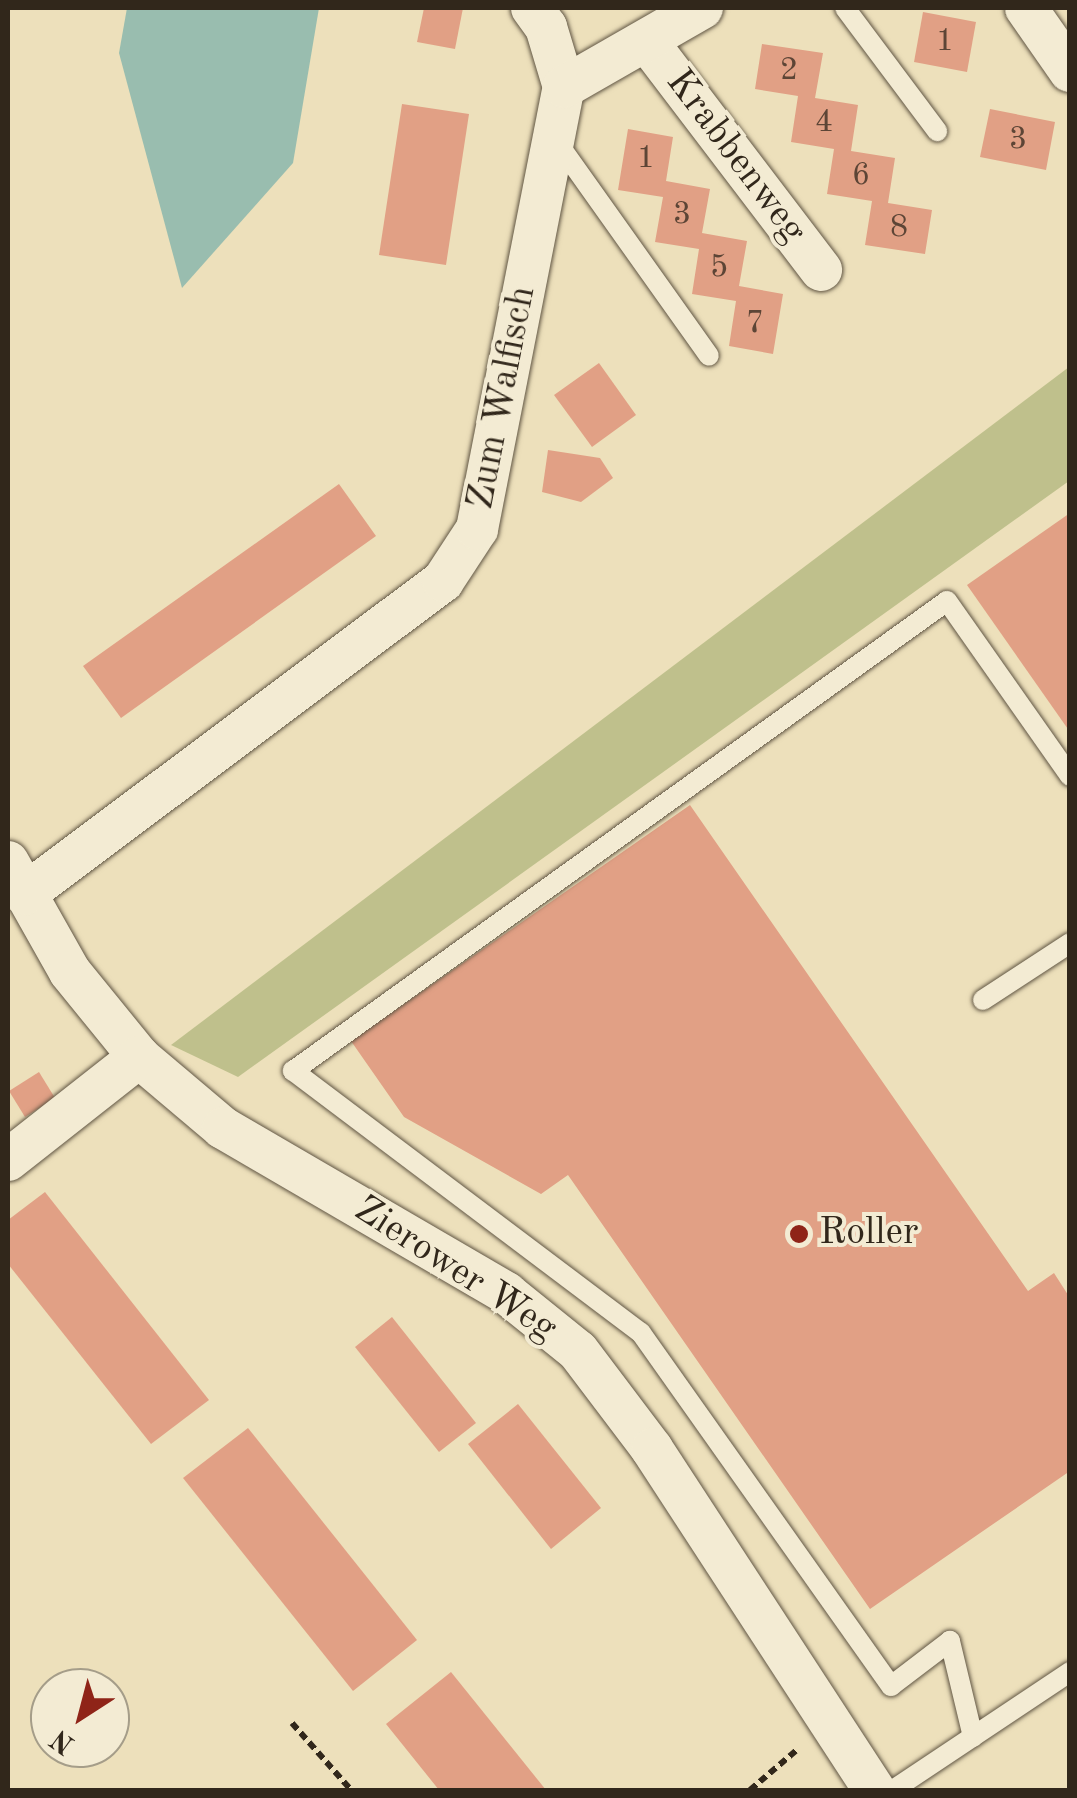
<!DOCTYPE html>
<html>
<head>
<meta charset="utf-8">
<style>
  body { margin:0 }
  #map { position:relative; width:1077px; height:1798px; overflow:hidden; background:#ede0bb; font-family:"Old Standard TT",serif }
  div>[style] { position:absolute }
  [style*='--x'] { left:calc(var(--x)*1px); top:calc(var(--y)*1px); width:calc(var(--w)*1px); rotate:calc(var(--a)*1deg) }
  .green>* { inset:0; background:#bfc08c }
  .water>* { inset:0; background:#99bdaf }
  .building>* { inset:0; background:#e1a085 }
  .path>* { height:6px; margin-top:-3px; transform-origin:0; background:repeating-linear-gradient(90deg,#31271b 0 8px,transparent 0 13px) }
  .roads { filter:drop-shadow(0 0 2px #605543) drop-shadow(0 0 2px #605543) }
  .lane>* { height:20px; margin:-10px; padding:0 10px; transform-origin:10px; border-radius:10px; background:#f3ebd3 }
  .street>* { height:42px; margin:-21px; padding:0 21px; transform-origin:21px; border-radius:21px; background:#f3ebd3 }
  .dots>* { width:28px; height:28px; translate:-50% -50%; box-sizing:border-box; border:5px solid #f3ebd3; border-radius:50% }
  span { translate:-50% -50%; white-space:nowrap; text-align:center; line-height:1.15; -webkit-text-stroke:8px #f3ebd3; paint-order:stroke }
  .number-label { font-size:32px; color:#5d4536 }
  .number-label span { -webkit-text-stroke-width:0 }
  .street-label { font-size:38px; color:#31271b }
  .poi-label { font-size:38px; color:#31271b }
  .left { translate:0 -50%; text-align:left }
  .frame { position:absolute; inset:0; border:10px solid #31271b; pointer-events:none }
  .north { position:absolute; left:30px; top:1668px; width:100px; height:100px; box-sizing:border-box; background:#f3ebd3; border:2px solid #a59d89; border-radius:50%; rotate:216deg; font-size:28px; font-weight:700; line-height:40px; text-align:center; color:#31271b }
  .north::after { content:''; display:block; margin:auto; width:35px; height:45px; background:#8f2418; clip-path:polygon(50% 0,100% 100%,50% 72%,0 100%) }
</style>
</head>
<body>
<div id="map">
  <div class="green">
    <i style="clip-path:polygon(1069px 367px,1069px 481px,238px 1077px,171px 1045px)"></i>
  </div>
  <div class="water">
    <i style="clip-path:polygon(127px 8px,319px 8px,293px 163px,182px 288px,119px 53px)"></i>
  </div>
  <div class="building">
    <i style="clip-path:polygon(424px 8px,463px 8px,455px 49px,417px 42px)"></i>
    <i style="clip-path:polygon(923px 12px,976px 22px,967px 72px,914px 62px)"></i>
    <i style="clip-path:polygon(762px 44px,823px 53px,815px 98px,858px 105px,851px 151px,895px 158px,888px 203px,932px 210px,925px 254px,865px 245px,872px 201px,827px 194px,834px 149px,791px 142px,798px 96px,755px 89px)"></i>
    <i style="clip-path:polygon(402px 104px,469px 114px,446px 265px,379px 255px)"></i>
    <i style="clip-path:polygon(990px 109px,1055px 122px,1046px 170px,980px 157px)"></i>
    <i style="clip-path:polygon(628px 129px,673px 137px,666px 181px,710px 189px,702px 233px,747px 241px,739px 286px,783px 294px,773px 354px,729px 346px,736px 301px,692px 294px,699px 249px,655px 242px,663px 197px,618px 190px)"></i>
    <i style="clip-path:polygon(599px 363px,636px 415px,592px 447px,554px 395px)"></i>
    <i style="clip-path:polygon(548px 450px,600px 458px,613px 478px,581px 502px,542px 492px)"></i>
    <i style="clip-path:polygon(339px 484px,376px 536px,121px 718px,83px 666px)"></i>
    <i style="clip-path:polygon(1070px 513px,1070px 732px,967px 585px)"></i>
    <i style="clip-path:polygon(690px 805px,1028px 1291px,1054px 1273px,1070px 1298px,1070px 1471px,870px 1609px,568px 1175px,541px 1194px,404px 1117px,351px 1041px)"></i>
    <i style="clip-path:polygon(39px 1072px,55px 1098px,25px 1117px,9px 1091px)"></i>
    <i style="clip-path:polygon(45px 1192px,209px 1400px,151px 1444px,8px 1264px,8px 1220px)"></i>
    <i style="clip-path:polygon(392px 1317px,476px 1423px,439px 1452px,355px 1347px)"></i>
    <i style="clip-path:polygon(518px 1404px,601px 1508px,551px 1549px,468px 1444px)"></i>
    <i style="clip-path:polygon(248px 1428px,417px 1640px,353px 1691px,183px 1478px)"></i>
    <i style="clip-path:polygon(451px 1672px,546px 1790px,439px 1790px,386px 1724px)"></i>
  </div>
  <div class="path">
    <i style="--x:292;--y:1723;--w:89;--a:48.6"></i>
    <i style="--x:750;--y:1790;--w:63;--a:-40.5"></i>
  </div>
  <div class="roads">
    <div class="lane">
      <i style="--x:845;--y:8;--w:154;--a:53.2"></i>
      <i style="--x:557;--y:142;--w:262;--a:54.6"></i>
      <i style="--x:983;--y:1000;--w:104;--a:-33.2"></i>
      <i style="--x:973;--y:1737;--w:99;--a:-103.5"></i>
      <i style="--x:950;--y:1641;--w:74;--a:142.7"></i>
      <i style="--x:891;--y:1686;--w:433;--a:-125.3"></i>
      <i style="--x:641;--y:1333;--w:436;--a:-143"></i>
      <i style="--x:293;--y:1071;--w:805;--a:-35.7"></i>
      <i style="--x:947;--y:601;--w:214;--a:54.9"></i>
      <i style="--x:893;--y:1790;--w:213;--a:-33.7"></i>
    </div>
    <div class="street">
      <i style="--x:532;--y:8;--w:24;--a:54"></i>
      <i style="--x:546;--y:27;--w:63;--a:73.3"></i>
      <i style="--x:1026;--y:8;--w:77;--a:55.1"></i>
      <i style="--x:649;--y:44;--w:284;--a:52.7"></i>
      <i style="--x:8;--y:862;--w:126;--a:60.6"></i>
      <i style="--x:70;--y:972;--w:109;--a:50.9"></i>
      <i style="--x:139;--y:1057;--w:110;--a:40.2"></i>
      <i style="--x:223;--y:1128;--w:328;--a:30.2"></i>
      <i style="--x:506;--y:1293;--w:92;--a:38.9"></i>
      <i style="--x:578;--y:1351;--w:123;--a:52.9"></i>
      <i style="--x:652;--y:1449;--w:407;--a:56.9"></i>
      <i style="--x:25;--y:894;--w:522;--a:-36.83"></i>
      <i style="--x:443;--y:581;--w:62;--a:-56.8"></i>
      <i style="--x:477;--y:529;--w:450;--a:-78.9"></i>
      <i style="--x:564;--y:87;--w:159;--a:-29.8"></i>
      <i style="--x:8;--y:1160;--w:167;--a:-38.2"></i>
    </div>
  </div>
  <div class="dots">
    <i style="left:799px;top:1234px;background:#8f2418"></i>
  </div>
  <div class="number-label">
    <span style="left:945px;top:42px">1</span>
    <span style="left:789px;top:71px">2</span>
    <span style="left:824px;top:123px">4</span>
    <span style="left:1018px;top:140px">3</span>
    <span style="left:646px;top:159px">1</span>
    <span style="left:861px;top:176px">6</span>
    <span style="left:682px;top:215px">3</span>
    <span style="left:899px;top:228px">8</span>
    <span style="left:719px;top:268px">5</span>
    <span style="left:755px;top:324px">7</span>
  </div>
  <div class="street-label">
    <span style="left:735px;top:157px;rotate:53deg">Krabbenweg</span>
    <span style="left:503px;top:398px;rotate:-79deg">Zum Walfisch</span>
    <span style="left:455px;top:1270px;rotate:33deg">Zierower Weg</span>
  </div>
  <div class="poi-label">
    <span class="left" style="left:819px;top:1234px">Roller</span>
  </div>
  <div class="frame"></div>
  <div class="north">N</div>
</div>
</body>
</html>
